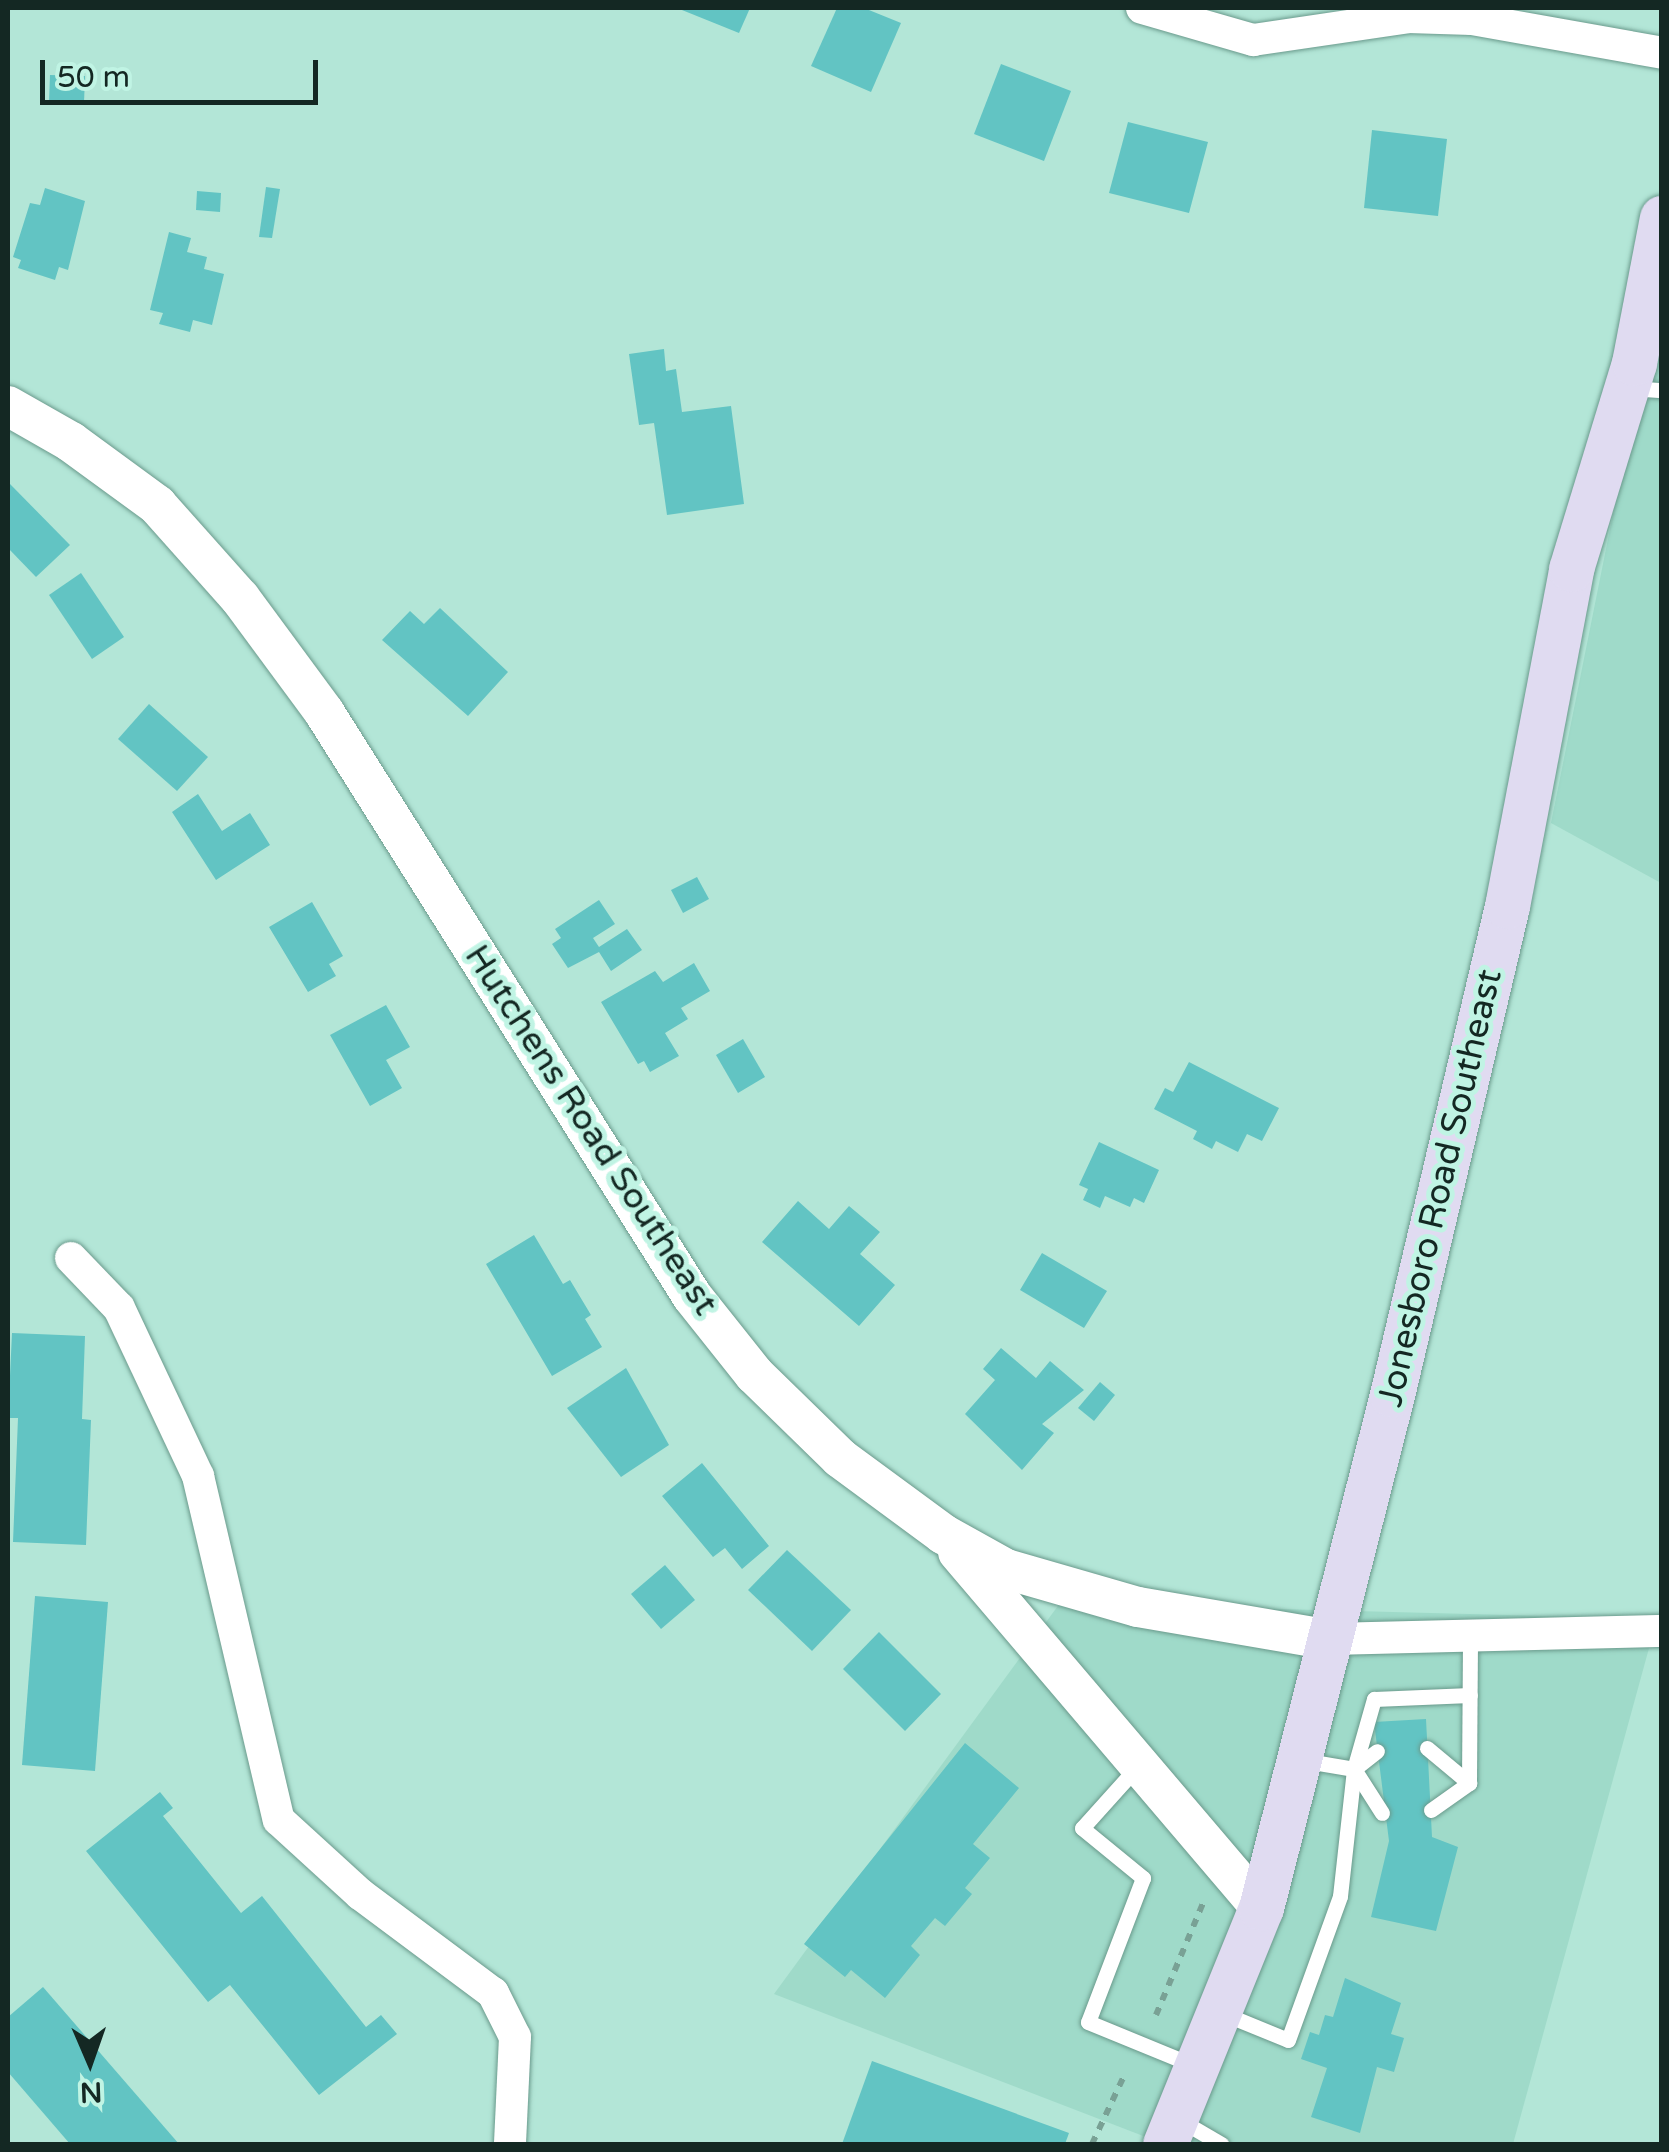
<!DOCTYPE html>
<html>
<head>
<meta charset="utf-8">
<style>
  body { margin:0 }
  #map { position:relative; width:1669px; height:2152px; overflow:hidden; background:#b3e6d7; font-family:"Varela Round",sans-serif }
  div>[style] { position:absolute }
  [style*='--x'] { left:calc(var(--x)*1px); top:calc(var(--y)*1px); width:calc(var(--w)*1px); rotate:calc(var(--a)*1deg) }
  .built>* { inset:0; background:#9fdac9 }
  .building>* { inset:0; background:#62c4c3 }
  .path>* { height:6px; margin-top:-3px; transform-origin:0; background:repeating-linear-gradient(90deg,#79a195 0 8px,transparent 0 16px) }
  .roads { filter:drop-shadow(0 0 2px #6a9a8c) drop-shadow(0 0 2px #6a9a8c) }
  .service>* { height:15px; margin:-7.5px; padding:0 7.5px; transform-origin:7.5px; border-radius:7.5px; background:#fff }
  .minor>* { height:32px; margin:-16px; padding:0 16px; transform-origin:16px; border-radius:16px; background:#fff }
  .tertiary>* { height:40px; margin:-20px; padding:0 20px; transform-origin:20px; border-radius:20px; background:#fff }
  .secondary>* { height:45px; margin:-22.5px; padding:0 22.5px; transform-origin:22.5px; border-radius:22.5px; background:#e0dbf1 }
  span { translate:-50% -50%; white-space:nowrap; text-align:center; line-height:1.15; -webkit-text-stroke:10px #c0f4e4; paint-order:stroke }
  .street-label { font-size:35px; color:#142823 }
  .frame { position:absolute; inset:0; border:10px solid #142823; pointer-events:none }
  .north { position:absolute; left:40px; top:2012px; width:100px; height:100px; -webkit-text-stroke:8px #c0f4e4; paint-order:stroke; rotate:178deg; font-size:28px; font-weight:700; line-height:40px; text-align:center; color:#142823 }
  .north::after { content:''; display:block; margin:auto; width:35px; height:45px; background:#142823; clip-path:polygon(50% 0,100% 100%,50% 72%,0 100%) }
  .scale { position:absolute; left:40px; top:60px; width:278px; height:45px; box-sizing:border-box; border:5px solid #142823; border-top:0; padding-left:12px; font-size:30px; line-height:35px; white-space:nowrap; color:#142823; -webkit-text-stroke:8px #c0f4e4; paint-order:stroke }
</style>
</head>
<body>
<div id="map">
  <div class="built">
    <i style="clip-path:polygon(1661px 275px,1661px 883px,1551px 823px)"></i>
    <i style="clip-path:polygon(1060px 1603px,1657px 1619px,1513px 2144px,1164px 2144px,774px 1994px)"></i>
  </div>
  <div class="building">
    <i style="clip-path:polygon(677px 8px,750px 8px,739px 33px)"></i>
    <i style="clip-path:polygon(837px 8px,864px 8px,901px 23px,871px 92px,811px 66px)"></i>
    <i style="clip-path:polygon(1001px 64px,1071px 91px,1044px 161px,974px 134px)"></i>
    <i style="clip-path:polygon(50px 75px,85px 76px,84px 103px,49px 103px)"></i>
    <i style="clip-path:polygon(1128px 122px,1208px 142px,1189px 213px,1109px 193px)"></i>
    <i style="clip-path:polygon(1372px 130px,1447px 139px,1438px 216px,1364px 208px)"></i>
    <i style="clip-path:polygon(266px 187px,280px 189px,272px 238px,259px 237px)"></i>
    <i style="clip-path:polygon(45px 188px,85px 201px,68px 270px,59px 267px,55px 280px,18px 268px,21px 260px,13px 257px,30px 203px,40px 205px)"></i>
    <i style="clip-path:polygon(197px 191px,221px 193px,220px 212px,196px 210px)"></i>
    <i style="clip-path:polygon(169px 232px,191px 238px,187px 252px,207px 257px,204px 269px,224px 274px,212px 325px,193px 320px,190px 332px,159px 324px,163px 313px,150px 310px)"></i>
    <i style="clip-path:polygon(664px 349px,666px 371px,676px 369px,682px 412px,731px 406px,744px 504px,667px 515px,654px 423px,639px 425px,629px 354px)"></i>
    <i style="clip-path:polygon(10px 484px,70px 545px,36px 577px,8px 548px)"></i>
    <i style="clip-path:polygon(81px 573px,124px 637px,92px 659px,49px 595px)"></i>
    <i style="clip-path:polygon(440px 608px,508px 672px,468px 716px,382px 640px,410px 611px,424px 624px)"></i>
    <i style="clip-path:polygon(149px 704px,208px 757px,177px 791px,118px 739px)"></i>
    <i style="clip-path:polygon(198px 794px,222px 831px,250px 813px,270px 845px,216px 880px,172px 812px)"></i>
    <i style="clip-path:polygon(697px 877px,709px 899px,683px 913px,671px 890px)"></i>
    <i style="clip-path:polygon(599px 900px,615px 924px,593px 938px,599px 947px,627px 929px,642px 950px,611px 971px,599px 952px,568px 968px,552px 944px,561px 938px,555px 929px)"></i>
    <i style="clip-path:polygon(312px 902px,343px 956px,329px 964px,336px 976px,308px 992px,269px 927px)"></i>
    <i style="clip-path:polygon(694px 963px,710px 991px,681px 1008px,688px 1019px,665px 1033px,679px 1056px,650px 1072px,644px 1061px,638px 1064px,601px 1002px,655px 971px,663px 982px)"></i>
    <i style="clip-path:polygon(386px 1005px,410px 1047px,386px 1060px,402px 1088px,370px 1106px,330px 1035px)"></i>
    <i style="clip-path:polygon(743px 1039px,765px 1077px,738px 1093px,716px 1055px)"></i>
    <i style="clip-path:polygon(1189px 1062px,1279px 1108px,1262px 1141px,1247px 1134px,1238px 1152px,1216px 1141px,1212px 1149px,1193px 1139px,1197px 1131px,1154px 1109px,1165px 1088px,1173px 1092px)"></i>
    <i style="clip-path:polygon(1099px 1142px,1159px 1170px,1144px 1203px,1134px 1198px,1130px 1207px,1105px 1196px,1100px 1208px,1083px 1200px,1088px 1189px,1079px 1185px)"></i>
    <i style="clip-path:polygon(798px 1201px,829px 1229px,849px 1206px,880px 1232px,860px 1254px,895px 1285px,859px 1326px,762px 1242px)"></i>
    <i style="clip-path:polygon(534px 1235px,563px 1284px,570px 1280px,591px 1315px,585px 1319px,602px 1347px,552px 1376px,486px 1264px)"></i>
    <i style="clip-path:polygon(1042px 1253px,1107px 1291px,1084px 1328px,1020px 1290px)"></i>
    <i style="clip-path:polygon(12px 1333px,85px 1336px,82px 1419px,91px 1420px,86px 1545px,13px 1542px,18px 1418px,8px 1418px)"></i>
    <i style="clip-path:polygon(1001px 1348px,1036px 1378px,1050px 1361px,1084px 1390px,1042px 1424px,1054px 1433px,1022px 1470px,965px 1414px,995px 1380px,983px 1369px)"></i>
    <i style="clip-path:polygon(626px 1368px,669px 1445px,621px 1477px,567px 1408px)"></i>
    <i style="clip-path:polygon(1100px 1382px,1115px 1395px,1094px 1421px,1078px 1408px)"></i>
    <i style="clip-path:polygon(702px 1463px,769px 1546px,742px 1569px,725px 1548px,713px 1557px,662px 1496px)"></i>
    <i style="clip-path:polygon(787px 1550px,851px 1610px,812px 1651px,748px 1590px)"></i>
    <i style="clip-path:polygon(665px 1565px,695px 1600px,661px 1629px,631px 1594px)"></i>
    <i style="clip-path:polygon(35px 1596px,108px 1602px,95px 1771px,22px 1765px)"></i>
    <i style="clip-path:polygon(879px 1632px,941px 1694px,905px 1731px,843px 1669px)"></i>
    <i style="clip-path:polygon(1426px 1719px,1432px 1837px,1458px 1847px,1436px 1931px,1371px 1917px,1389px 1841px,1374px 1722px)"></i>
    <i style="clip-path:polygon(965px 1743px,1019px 1788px,973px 1844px,990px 1858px,965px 1888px,972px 1894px,945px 1926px,935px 1918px,911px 1946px,920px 1955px,885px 1998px,851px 1970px,845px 1977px,804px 1944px)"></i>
    <i style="clip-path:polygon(160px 1792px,173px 1808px,163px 1816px,241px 1913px,262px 1896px,366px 2027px,381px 2015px,397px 2034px,319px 2095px,230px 1985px,208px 2002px,86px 1851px)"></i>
    <i style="clip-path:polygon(1345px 1978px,1401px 2003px,1391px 2034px,1404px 2038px,1394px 2072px,1377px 2067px,1360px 2133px,1311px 2117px,1327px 2068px,1301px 2059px,1310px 2032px,1319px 2035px,1325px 2015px,1333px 2017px)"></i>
    <i style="clip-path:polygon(43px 1987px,179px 2144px,70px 2144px,8px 2072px,8px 2017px)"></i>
    <i style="clip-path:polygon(872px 2061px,1069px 2133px,1065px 2144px,842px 2144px)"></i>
  </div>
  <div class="path">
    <i style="--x:1156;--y:2015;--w:124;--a:-67.2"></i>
    <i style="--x:1092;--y:2144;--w:77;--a:-64.8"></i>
  </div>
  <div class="roads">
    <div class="service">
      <i style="--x:1630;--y:388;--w:32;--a:4"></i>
      <i style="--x:1427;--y:1748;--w:55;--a:39.8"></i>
      <i style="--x:1301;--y:1760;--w:54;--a:9.6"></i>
      <i style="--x:1354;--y:1769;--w:52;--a:57.5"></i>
      <i style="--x:1137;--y:1767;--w:82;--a:132"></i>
      <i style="--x:1082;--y:1828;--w:79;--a:39.3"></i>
      <i style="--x:1143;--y:1878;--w:154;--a:110.9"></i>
      <i style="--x:1088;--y:2022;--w:113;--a:22.3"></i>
      <i style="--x:1354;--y:1769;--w:29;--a:-38"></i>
      <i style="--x:1431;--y:1810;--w:47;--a:-35.4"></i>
      <i style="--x:1469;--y:1783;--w:147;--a:-89.6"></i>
      <i style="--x:1222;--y:2013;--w:71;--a:22.2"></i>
      <i style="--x:1288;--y:2040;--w:153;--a:-70.1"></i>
      <i style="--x:1340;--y:1896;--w:128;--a:-83.7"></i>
      <i style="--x:1354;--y:1769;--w:73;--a:-74.1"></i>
      <i style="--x:1374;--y:1699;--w:96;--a:-2.4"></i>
      <i style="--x:1180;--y:2120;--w:48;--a:30.3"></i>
    </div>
    <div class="minor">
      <i style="--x:1142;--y:8;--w:116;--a:16.1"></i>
      <i style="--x:1253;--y:40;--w:157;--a:-8.4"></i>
      <i style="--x:1408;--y:17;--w:64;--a:1.8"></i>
      <i style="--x:1472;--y:19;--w:193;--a:10.1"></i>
      <i style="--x:71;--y:1258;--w:69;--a:46.2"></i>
      <i style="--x:119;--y:1308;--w:186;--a:64.8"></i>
      <i style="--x:198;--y:1476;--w:353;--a:76.8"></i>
      <i style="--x:279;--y:1820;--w:110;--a:42.4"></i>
      <i style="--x:360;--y:1894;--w:166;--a:36.7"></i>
      <i style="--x:493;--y:1993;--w:49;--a:63.4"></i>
      <i style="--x:515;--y:2037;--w:107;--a:92.7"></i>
      <i style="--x:1326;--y:1639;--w:336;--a:-1.4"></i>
    </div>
    <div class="tertiary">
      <i style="--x:8;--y:406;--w:73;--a:29.7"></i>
      <i style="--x:71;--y:442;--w:107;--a:36.2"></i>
      <i style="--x:157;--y:505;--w:125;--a:48.3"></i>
      <i style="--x:240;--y:598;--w:142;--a:53.6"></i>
      <i style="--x:324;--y:712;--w:690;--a:57.78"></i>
      <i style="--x:692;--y:1296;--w:100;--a:51.5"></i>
      <i style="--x:754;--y:1374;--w:120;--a:44.3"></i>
      <i style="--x:840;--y:1458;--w:128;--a:36.4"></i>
      <i style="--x:943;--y:1534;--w:72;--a:29.1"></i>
      <i style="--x:1006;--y:1569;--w:137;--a:16.1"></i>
      <i style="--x:1138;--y:1607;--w:191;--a:9.7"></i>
      <i style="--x:958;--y:1552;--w:467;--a:49.6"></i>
    </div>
    <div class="secondary">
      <i style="--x:1165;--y:2144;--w:255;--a:-67.9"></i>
      <i style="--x:1261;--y:1908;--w:529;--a:-75.68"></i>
      <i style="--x:1392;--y:1395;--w:502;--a:-76.77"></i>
      <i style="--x:1507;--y:906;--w:343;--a:-79.2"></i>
      <i style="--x:1571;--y:569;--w:215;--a:-73"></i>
      <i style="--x:1634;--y:363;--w:148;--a:-79.1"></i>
    </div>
  </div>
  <div class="street-label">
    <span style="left:591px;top:1130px;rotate:57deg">Hutchens Road Southeast</span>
    <span style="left:1440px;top:1188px;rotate:-77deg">Jonesboro Road Southeast</span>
  </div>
  <div class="frame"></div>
  <div class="north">N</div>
  <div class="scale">50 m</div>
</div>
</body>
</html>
